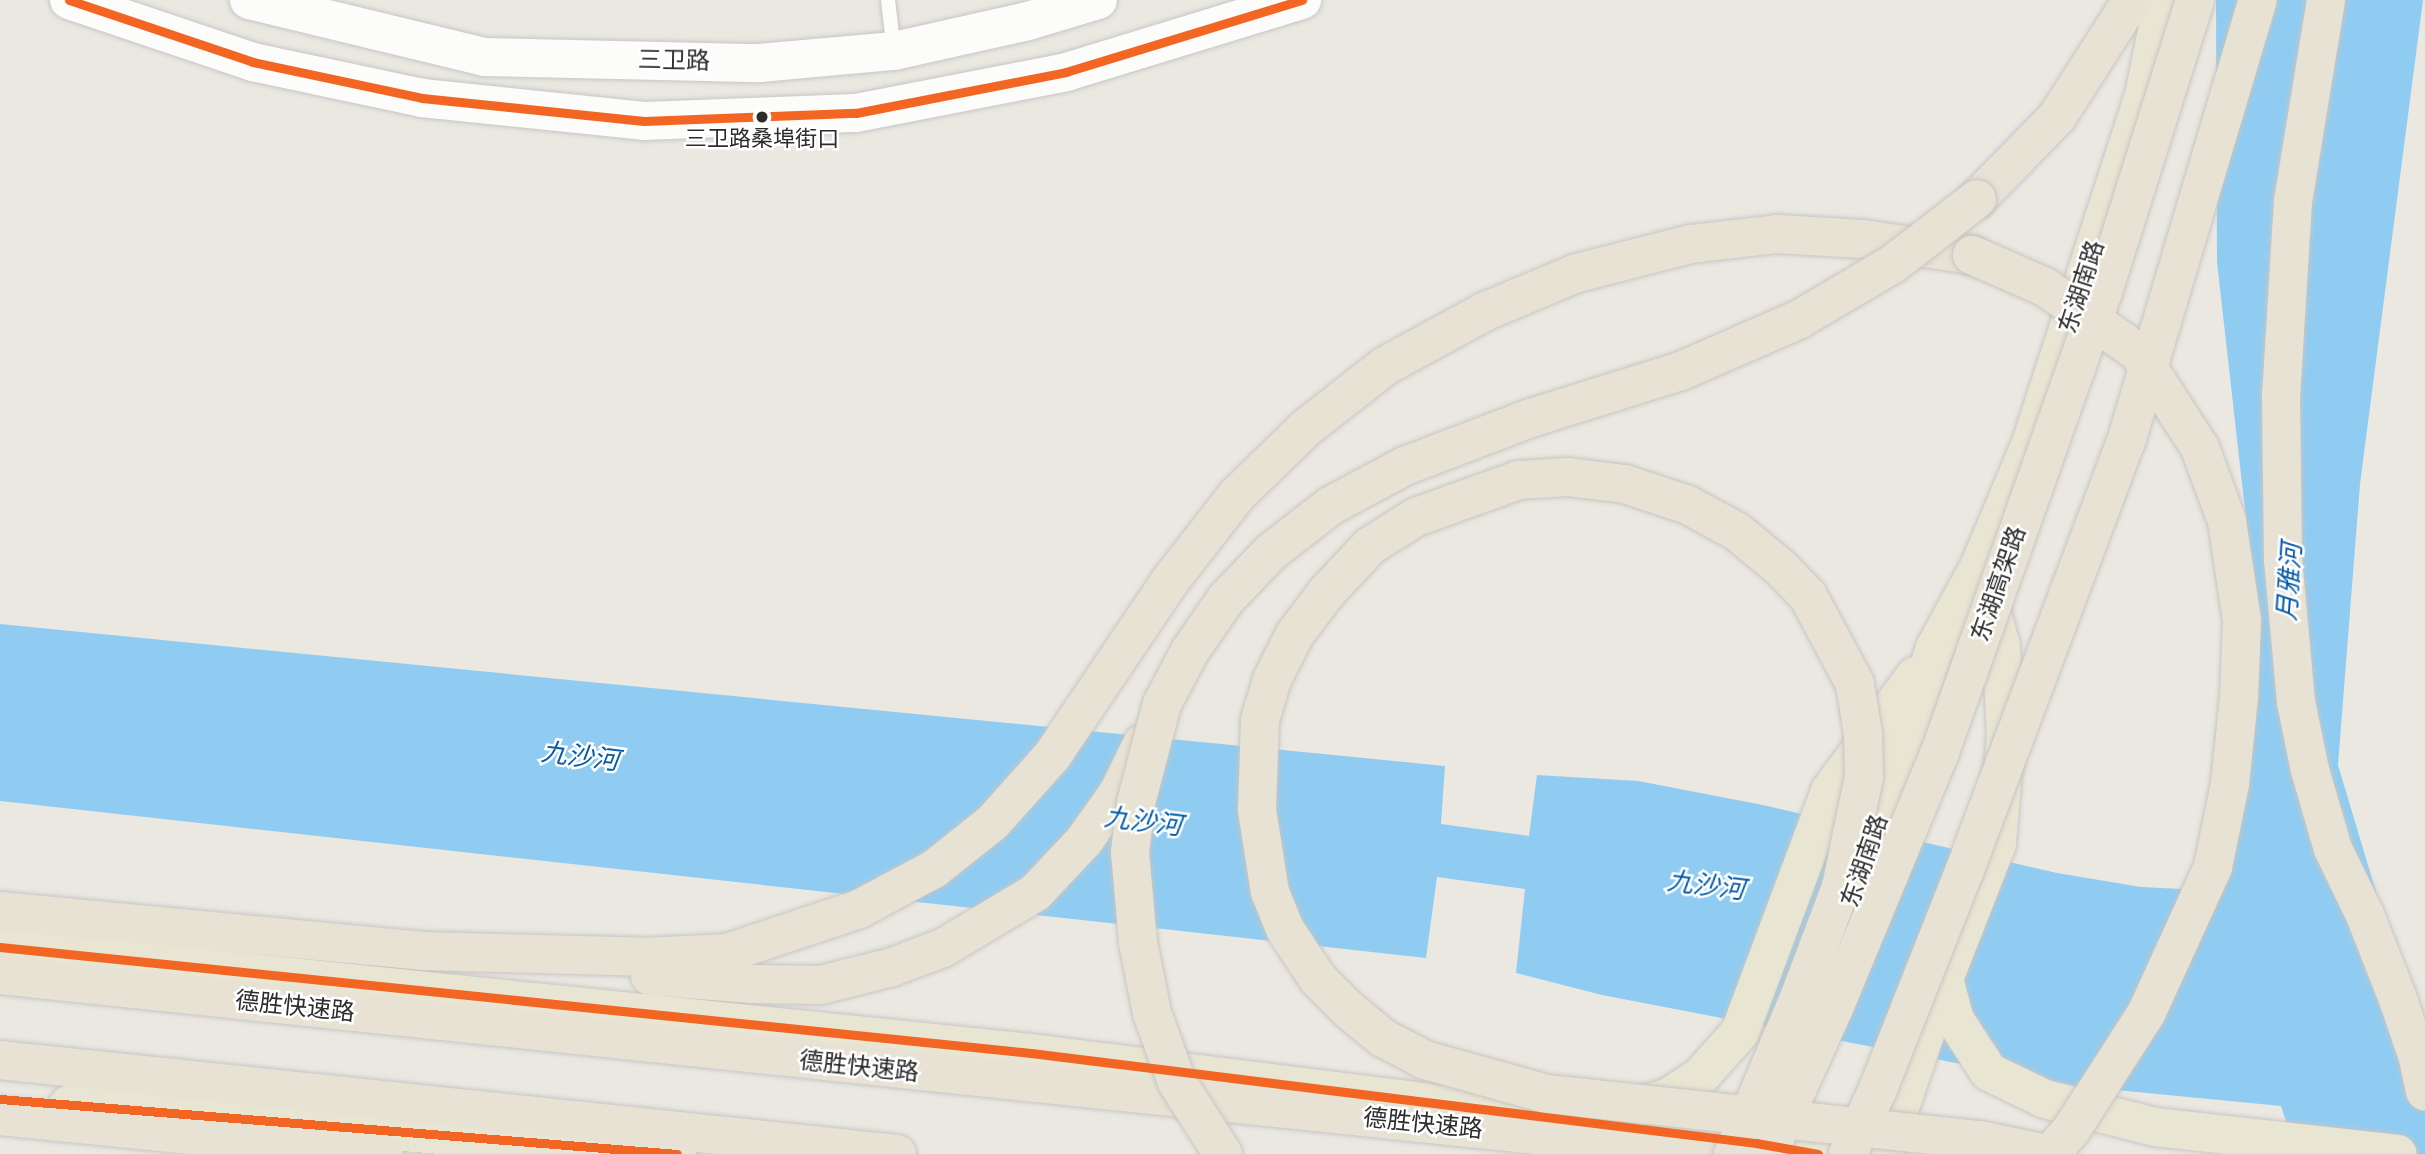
<!DOCTYPE html>
<meta charset="utf-8">
<style>
body{margin:0}
#map{position:relative;width:2425px;height:1154px;overflow:hidden;background:#eae8e1;font-family:"Source Sans 3","Noto Sans SC",sans-serif}
div>[style]{position:absolute}
.water>*{inset:0;background:#90ccf1}
.roads{filter:drop-shadow(0 0 2px #c7c6c6) drop-shadow(0 0 2px #c7c6c6)}
.service>*{height:14px;margin:-7px;padding:0 7px;transform-origin:7px;border-radius:7px;background:#fcfcfa}
.secondary>*{height:38px;margin:-19px;padding:0 19px;transform-origin:19px;border-radius:19px;background:#fcfcfa}
.primary>*{height:38px;margin:-19px;padding:0 19px;transform-origin:19px;border-radius:19px;background:#e8e5d3}
.trunk>*{height:38px;margin:-19px;padding:0 19px;transform-origin:19px;border-radius:19px;background:#e8e2d4}
.bridges{filter:drop-shadow(0 0 2px #c6c5c2) drop-shadow(0 0 2px #c6c5c2)}
.trunk-bridge>*{height:38px;margin:-19px;padding:0 19px;transform-origin:19px;border-radius:19px;background:#e8e2d4}
.bus-1>*{height:9px;margin:-4.5px;padding:0 4.5px;transform-origin:4.5px;border-radius:4.5px;background:#f26522}
.dots>*{width:19px;height:19px;translate:-50% -50%;box-sizing:border-box;border:4px solid #fff;border-radius:50%}
span{translate:-50% -50%;white-space:nowrap;text-align:center;line-height:1.15;-webkit-text-stroke:5px #fff;paint-order:stroke}
.bus-label{font-size:22px;color:#2c2c2c}
.street-label{font-size:24px;color:#2c2c2c}
.water-label{font-size:26px;color:#035ba9;font-style:italic}
</style>
<div id="map">
<div class="water">
<i style="clip-path:polygon(2216px 0,2423px 0,2360px 484px,2338px 765px,2379px 902px,2425px 1025px,2425px 1154px,2297px 1154px,2281px 1106px,2075px 1086px,1602px 995px,1516px 973px,1525px 889px,1437px 877px,1426px 958px,0 801px,0 624px,1445px 766px,1441px 824px,1529px 836px,1537px 775px,1638px 781px,1763px 805px,2057px 873px,2141px 887px,2202px 890px,2259px 634px,2217px 262px)"></i>
</div>
<div class="roads">
<div class="service">
<i style="left:888px;top:0;width:51px;rotate:83.3deg"></i>
</div>
<div class="secondary">
<i style="left:69px;top:0;width:194px;rotate:18.6deg"></i>
<i style="left:253px;top:62px;width:173px;rotate:12deg"></i>
<i style="left:422px;top:98px;width:223px;rotate:5.9deg"></i>
<i style="left:644px;top:121px;width:212px;rotate:-2.2deg"></i>
<i style="left:856px;top:113px;width:214px;rotate:-11deg"></i>
<i style="left:1066px;top:72px;width:247px;rotate:-17deg"></i>
<i style="left:249px;top:0;width:243px;rotate:13.6deg"></i>
<i style="left:485px;top:57px;width:274px;rotate:1.3deg"></i>
<i style="left:759px;top:63px;width:136px;rotate:-5.1deg"></i>
<i style="left:894px;top:51px;width:137px;rotate:-12.6deg"></i>
<i style="left:1028px;top:21px;width:73px;rotate:-16.7deg"></i>
</div>
<div class="primary">
<i style="left:1850px;top:902px;width:268px;rotate:-71.5deg"></i>
<i style="left:1935px;top:648px;width:92px;rotate:-61.5deg"></i>
<i style="left:1979px;top:567px;width:134px;rotate:-67.2deg"></i>
<i style="left:2031px;top:443px;width:365px;rotate:-72deg"></i>
<i style="left:2144px;top:96px;width:98px;rotate:-78.8deg"></i>
<i style="left:0;top:947px;width:1036px;rotate:5.87deg"></i>
<i style="left:1031px;top:1053px;width:533px;rotate:7.11deg"></i>
<i style="left:1944px;top:979px;width:42px;rotate:75deg"></i>
<i style="left:1955px;top:1020px;width:62px;rotate:56.8deg"></i>
<i style="left:1989px;top:1072px;width:62px;rotate:25.7deg"></i>
<i style="left:2045px;top:1099px;width:114px;rotate:14.3deg"></i>
<i style="left:2155px;top:1127px;width:244px;rotate:6.3deg"></i>
<i style="left:68px;top:1105px;width:611px;rotate:4.6deg"></i>
<i style="left:1587px;top:1123px;width:86px;rotate:-17.6deg"></i>
<i style="left:1669px;top:1097px;width:38px;rotate:-33deg"></i>
<i style="left:1701px;top:1076px;width:59px;rotate:-48.4deg"></i>
<i style="left:1740px;top:1032px;width:257px;rotate:-69.5deg"></i>
<i style="left:1830px;top:791px;width:143px;rotate:-53.5deg"></i>
<i style="left:1741px;top:1142px;width:78px;rotate:8.9deg"></i>
<i style="left:1884px;top:1154px;width:185px;rotate:-71.1deg"></i>
<i style="left:1944px;top:979px;width:145px;rotate:-68.6deg"></i>
<i style="left:1997px;top:844px;width:111px;rotate:-85.4deg"></i>
<i style="left:2006px;top:733px;width:87px;rotate:-93.3deg"></i>
<i style="left:2001px;top:646px;width:56px;rotate:-105.5deg"></i>
</div>
<div class="trunk">
<i style="left:2326px;top:0;width:204px;rotate:99.3deg"></i>
<i style="left:2293px;top:201px;width:194px;rotate:93.5deg"></i>
<i style="left:2281px;top:395px;width:164px;rotate:89.3deg"></i>
<i style="left:2283px;top:559px;width:144px;rotate:84.8deg"></i>
<i style="left:2296px;top:702px;width:69px;rotate:78.4deg"></i>
<i style="left:2310px;top:770px;width:82px;rotate:73.8deg"></i>
<i style="left:2333px;top:849px;width:73px;rotate:64.1deg"></i>
<i style="left:2365px;top:915px;width:90px;rotate:68.6deg"></i>
<i style="left:2398px;top:999px;width:62px;rotate:71.3deg"></i>
<i style="left:2418px;top:1058px;width:34px;rotate:78deg"></i>
<i style="left:1977px;top:199px;width:115px;rotate:-45.7deg"></i>
<i style="left:2057px;top:117px;width:139px;rotate:-57.3deg"></i>
<i style="left:0;top:911px;width:424px;rotate:5.4deg"></i>
<i style="left:422px;top:951px;width:223px;rotate:1.5deg"></i>
<i style="left:645px;top:957px;width:82px;rotate:-2.8deg"></i>
<i style="left:727px;top:953px;width:139px;rotate:-18.4deg"></i>
<i style="left:859px;top:909px;width:85px;rotate:-28.1deg"></i>
<i style="left:934px;top:869px;width:75px;rotate:-38.5deg"></i>
<i style="left:993px;top:822px;width:89px;rotate:-48.2deg"></i>
<i style="left:1052px;top:756px;width:211px;rotate:-56deg"></i>
<i style="left:1170px;top:581px;width:109px;rotate:-52.1deg"></i>
<i style="left:1237px;top:495px;width:96px;rotate:-44.2deg"></i>
<i style="left:1306px;top:428px;width:100px;rotate:-38.1deg"></i>
<i style="left:1385px;top:366px;width:115px;rotate:-28.6deg"></i>
<i style="left:1486px;top:311px;width:99px;rotate:-22.7deg"></i>
<i style="left:1577px;top:273px;width:118px;rotate:-14.3deg"></i>
<i style="left:1691px;top:244px;width:87px;rotate:-6.6deg"></i>
<i style="left:1777px;top:234px;width:86px;rotate:3.3deg"></i>
<i style="left:1863px;top:239px;width:110px;rotate:8.4deg"></i>
<i style="left:0;top:975px;width:1727px;rotate:5.95deg"></i>
<i style="left:650px;top:976px;width:102px;rotate:4.5deg"></i>
<i style="left:752px;top:984px;width:69px;rotate:0.8deg"></i>
<i style="left:821px;top:985px;width:73px;rotate:-14.2deg"></i>
<i style="left:892px;top:967px;width:54px;rotate:-20.4deg"></i>
<i style="left:943px;top:948px;width:107px;rotate:-30.9deg"></i>
<i style="left:1035px;top:893px;width:71px;rotate:-46.7deg"></i>
<i style="left:1084px;top:841px;width:59px;rotate:-54.7deg"></i>
<i style="left:1118px;top:793px;width:55px;rotate:-63.9deg"></i>
<i style="left:0;top:1060px;width:902px;rotate:5.98deg"></i>
<i style="left:0;top:1116px;width:386px;rotate:5.7deg"></i>
</div>
</div>
<div class="bridges">
<div class="trunk-bridge">
<i style="left:1972px;top:255px;width:80px;rotate:23.7deg"></i>
<i style="left:2045px;top:287px;width:113px;rotate:35deg"></i>
<i style="left:2138px;top:352px;width:114px;rotate:57.1deg"></i>
<i style="left:2200px;top:448px;width:78px;rotate:69.7deg"></i>
<i style="left:2227px;top:521px;width:100px;rotate:81.4deg"></i>
<i style="left:2242px;top:620px;width:77px;rotate:92.2deg"></i>
<i style="left:2239px;top:697px;width:87px;rotate:95.9deg"></i>
<i style="left:2230px;top:784px;width:85px;rotate:101.6deg"></i>
<i style="left:2213px;top:867px;width:159px;rotate:114.5deg"></i>
<i style="left:2147px;top:1012px;width:139px;rotate:122.7deg"></i>
<i style="left:2072px;top:1129px;width:33px;rotate:131deg"></i>
<i style="left:1223px;top:1154px;width:85px;rotate:-122.6deg"></i>
<i style="left:1177px;top:1082px;width:73px;rotate:-109.9deg"></i>
<i style="left:1152px;top:1013px;width:72px;rotate:-101.2deg"></i>
<i style="left:1138px;top:942px;width:90px;rotate:-95.1deg"></i>
<i style="left:1130px;top:852px;width:49px;rotate:-83deg"></i>
<i style="left:1136px;top:803px;width:102px;rotate:-75.3deg"></i>
<i style="left:1162px;top:704px;width:60px;rotate:-62.2deg"></i>
<i style="left:1190px;top:651px;width:63px;rotate:-55.3deg"></i>
<i style="left:1226px;top:599px;width:65px;rotate:-46.2deg"></i>
<i style="left:1271px;top:552px;width:75px;rotate:-37.9deg"></i>
<i style="left:1330px;top:506px;width:85px;rotate:-28.1deg"></i>
<i style="left:1405px;top:466px;width:135px;rotate:-20.9deg"></i>
<i style="left:1531px;top:418px;width:157px;rotate:-17.4deg"></i>
<i style="left:1681px;top:371px;width:128px;rotate:-23.6deg"></i>
<i style="left:1798px;top:320px;width:110px;rotate:-30.5deg"></i>
<i style="left:1893px;top:264px;width:106px;rotate:-37.7deg"></i>
<i style="left:1733px;top:1154px;width:169px;rotate:-67.1deg"></i>
<i style="left:1799px;top:998px;width:119px;rotate:-69.3deg"></i>
<i style="left:1841px;top:887px;width:112px;rotate:-78.2deg"></i>
<i style="left:1864px;top:777px;width:43px;rotate:-91.3deg"></i>
<i style="left:1863px;top:734px;width:51px;rotate:-99.1deg"></i>
<i style="left:1855px;top:684px;width:100px;rotate:-118.1deg"></i>
<i style="left:1808px;top:596px;width:40px;rotate:-134deg"></i>
<i style="left:1780px;top:567px;width:57px;rotate:-140.7deg"></i>
<i style="left:1736px;top:531px;width:55px;rotate:-151.6deg"></i>
<i style="left:1688px;top:505px;width:66px;rotate:-161.6deg"></i>
<i style="left:1625px;top:484px;width:57px;rotate:-173deg"></i>
<i style="left:1568px;top:477px;width:49px;rotate:176.5deg"></i>
<i style="left:1519px;top:480px;width:109px;rotate:160.2deg"></i>
<i style="left:1416px;top:517px;width:54px;rotate:147.8deg"></i>
<i style="left:1370px;top:546px;width:63px;rotate:133.1deg"></i>
<i style="left:1327px;top:592px;width:53px;rotate:127.3deg"></i>
<i style="left:1295px;top:634px;width:51px;rotate:116.6deg"></i>
<i style="left:1272px;top:680px;width:42px;rotate:106.7deg"></i>
<i style="left:1260px;top:720px;width:90px;rotate:91.9deg"></i>
<i style="left:1257px;top:810px;width:83px;rotate:81deg"></i>
<i style="left:1270px;top:892px;width:40px;rotate:68deg"></i>
<i style="left:1285px;top:929px;width:60px;rotate:56.6deg"></i>
<i style="left:1318px;top:979px;width:44px;rotate:45deg"></i>
<i style="left:1349px;top:1010px;width:44px;rotate:39.5deg"></i>
<i style="left:1383px;top:1038px;width:47px;rotate:27.6deg"></i>
<i style="left:1425px;top:1060px;width:127px;rotate:15.6deg"></i>
<i style="left:1547px;top:1094px;width:435px;rotate:6.1deg"></i>
<i style="left:1980px;top:1140px;width:68px;rotate:11.8deg"></i>
<i style="left:1768px;top:1154px;width:160px;rotate:-65.7deg"></i>
<i style="left:1834px;top:1008px;width:274px;rotate:-67.5deg"></i>
<i style="left:1939px;top:755px;width:491px;rotate:-70.5deg"></i>
<i style="left:2103px;top:292px;width:306px;rotate:-72.5deg"></i>
<i style="left:1848px;top:1154px;width:72px;rotate:-65.2deg"></i>
<i style="left:1878px;top:1089px;width:233px;rotate:-68.4deg"></i>
<i style="left:1964px;top:872px;width:460px;rotate:-69.4deg"></i>
<i style="left:2126px;top:442px;width:461px;rotate:-73.4deg"></i>
</div>
</div>
<div class="bus-1">
<i style="left:69px;top:0;width:194px;rotate:18.6deg"></i>
<i style="left:253px;top:62px;width:173px;rotate:12deg"></i>
<i style="left:422px;top:98px;width:223px;rotate:5.9deg"></i>
<i style="left:644px;top:121px;width:212px;rotate:-2.2deg"></i>
<i style="left:856px;top:113px;width:214px;rotate:-11deg"></i>
<i style="left:1066px;top:72px;width:247px;rotate:-17deg"></i>
<i style="left:0;top:947px;width:1036px;rotate:5.87deg"></i>
<i style="left:1031px;top:1053px;width:731px;rotate:7.08deg"></i>
<i style="left:1756px;top:1143px;width:63px;rotate:10.1deg"></i>
<i style="left:0;top:1099px;width:679px;rotate:4.64deg"></i>
</div>
<div class="dots">
<i style="left:762px;top:117px;background:#2c2c2c"></i>
</div>
<div class="bus-label">
<span style="left:762px;top:140px">三卫路桑埠街口</span>
</div>
<div class="street-label">
<span style="left:674px;top:61px;rotate:1deg">三卫路</span>
<span style="left:2082px;top:287px;rotate:-72deg">东湖南路</span>
<span style="left:1999px;top:584px;rotate:-71deg">东湖高架路</span>
<span style="left:1865px;top:861px;rotate:-71deg">东湖南路</span>
<span style="left:295px;top:1007px;rotate:6deg">德胜快速路</span>
<span style="left:859px;top:1067px;rotate:6deg">德胜快速路</span>
<span style="left:1423px;top:1124px;rotate:6deg">德胜快速路</span>
</div>
<div class="water-label">
<span style="left:2290px;top:582px;rotate:-86deg">月雅河</span>
<span style="left:580px;top:757px;rotate:7deg">九沙河</span>
<span style="left:1143px;top:822px;rotate:7deg">九沙河</span>
<span style="left:1706px;top:886px;rotate:7deg">九沙河</span>
</div>
</div>
